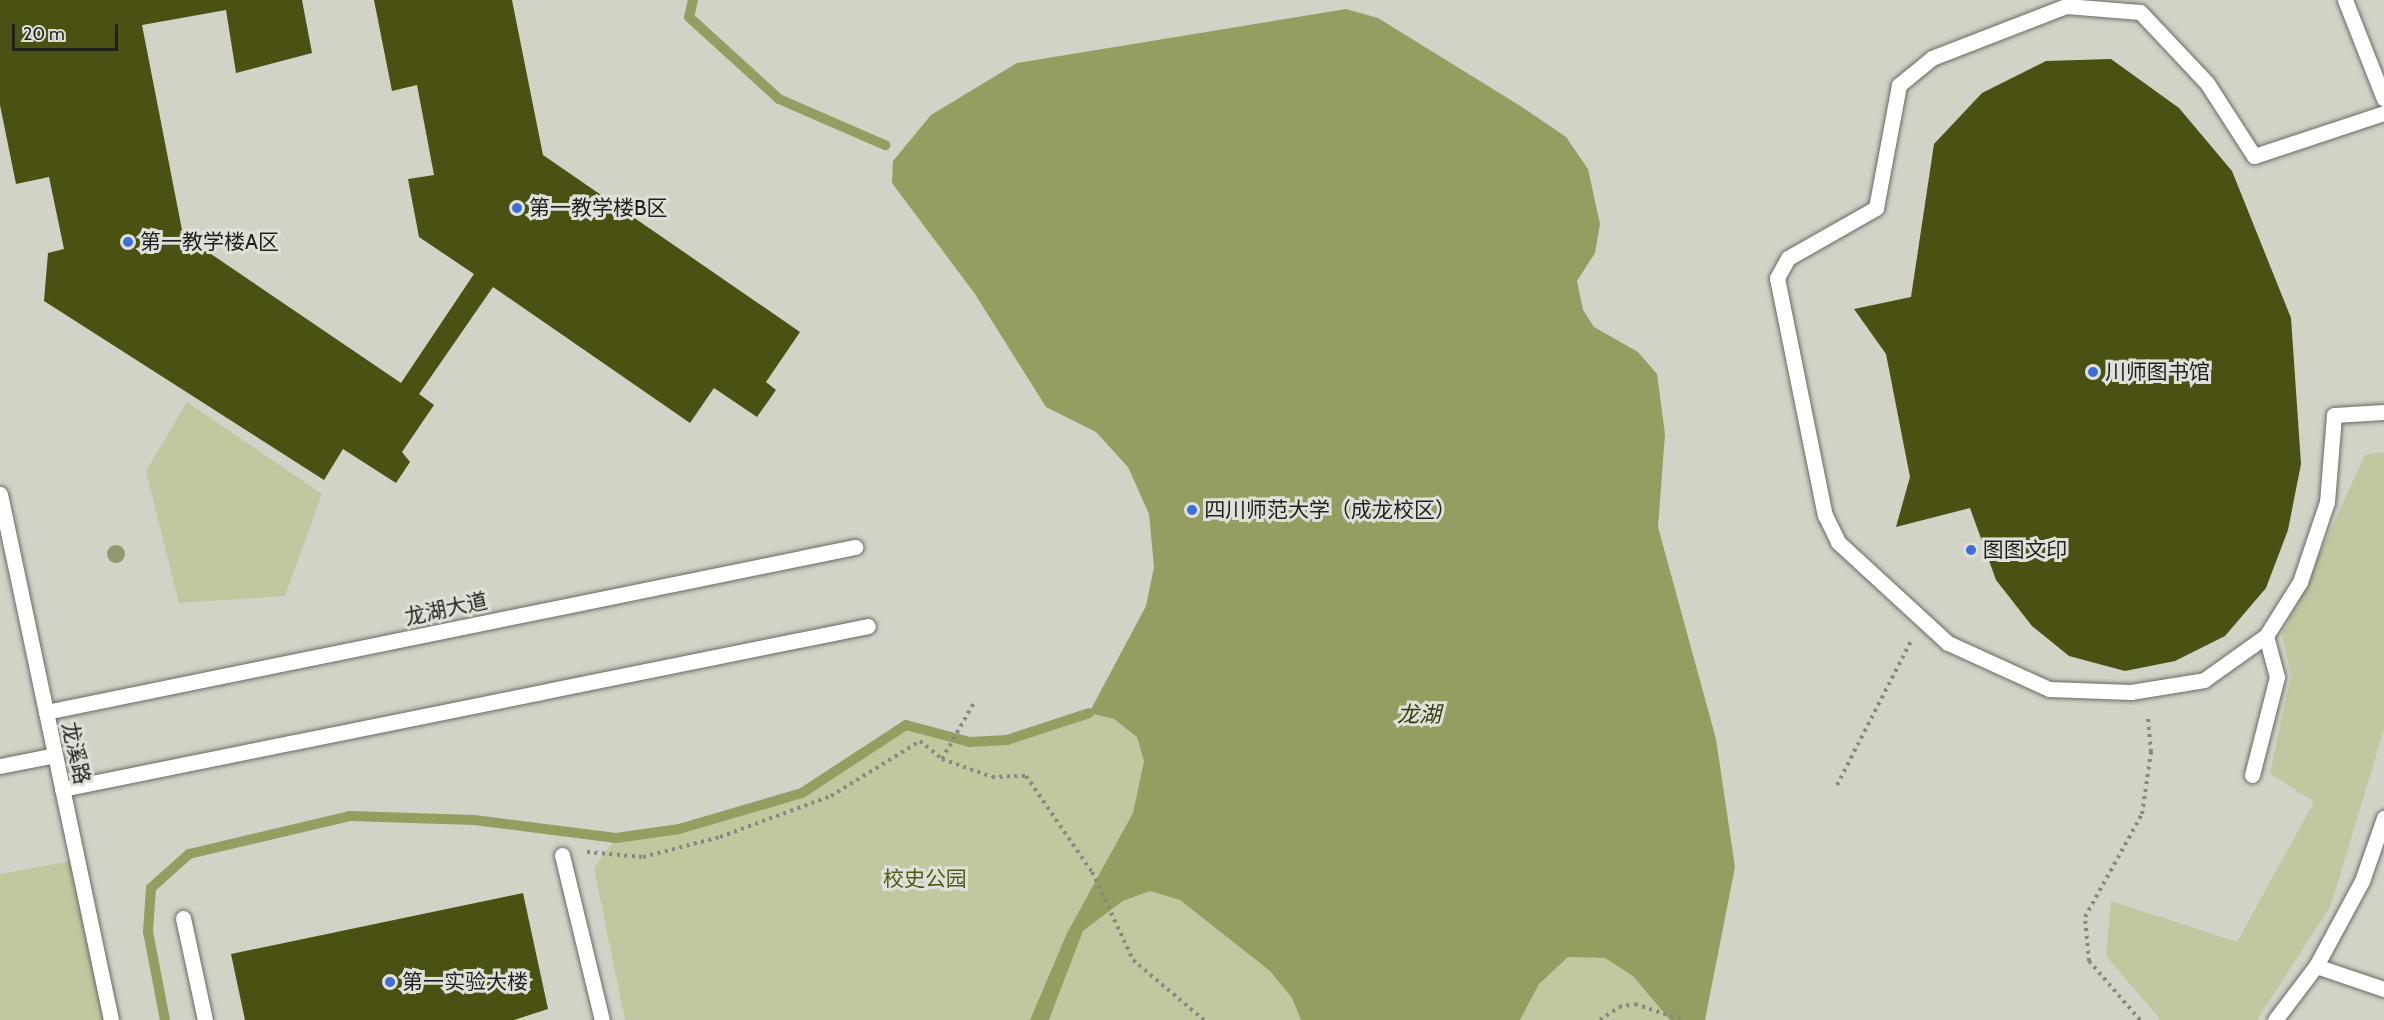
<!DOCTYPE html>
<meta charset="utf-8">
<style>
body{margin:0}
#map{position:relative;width:2384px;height:1020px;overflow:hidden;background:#dfe0d9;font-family:Cabin,"Noto Sans SC",sans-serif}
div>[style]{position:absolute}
.built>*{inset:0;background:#d1d3c7;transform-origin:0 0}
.green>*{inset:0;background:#c1c79f}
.water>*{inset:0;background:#969d61}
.stream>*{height:10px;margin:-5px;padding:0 5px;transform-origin:5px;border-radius:5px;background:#969d61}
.building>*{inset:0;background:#4b5113}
.path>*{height:4px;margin-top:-2px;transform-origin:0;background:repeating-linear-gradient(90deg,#878882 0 3px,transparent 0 7.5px)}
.roads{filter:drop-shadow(0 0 2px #696a64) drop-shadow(0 0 2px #696a64)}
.service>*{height:15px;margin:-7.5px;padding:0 7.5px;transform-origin:7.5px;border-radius:7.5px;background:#fff}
.trees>*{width:18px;height:18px;margin:-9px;border-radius:50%;background:#93976e}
.dots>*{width:16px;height:16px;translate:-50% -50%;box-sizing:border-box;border:3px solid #dfe0d9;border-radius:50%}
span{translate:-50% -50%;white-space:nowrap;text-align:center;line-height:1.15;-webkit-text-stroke:6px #dfe0d9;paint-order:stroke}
.poi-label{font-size:21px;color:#1f201d}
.left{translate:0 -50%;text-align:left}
.street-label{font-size:21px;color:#1f201d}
.park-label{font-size:21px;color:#555b16}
.water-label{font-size:22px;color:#3a3e0e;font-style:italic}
.scale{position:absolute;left:12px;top:24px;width:106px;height:27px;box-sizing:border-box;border:3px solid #1f201d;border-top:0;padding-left:8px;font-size:18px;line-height:21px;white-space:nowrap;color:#1f201d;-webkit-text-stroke:4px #dfe0d9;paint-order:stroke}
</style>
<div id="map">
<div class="built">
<i style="left:0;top:0;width:2384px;height:1020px"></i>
</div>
<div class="green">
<i style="clip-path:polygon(187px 402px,322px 494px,285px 596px,179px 603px,146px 471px)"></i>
<i style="clip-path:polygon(2384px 452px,2384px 729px,2331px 905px,2257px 1020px,2161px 1020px,2106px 956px,2111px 901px,2237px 942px,2314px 802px,2270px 773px,2291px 675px,2282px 636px,2365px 455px)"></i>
<i style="clip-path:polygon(1089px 713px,1114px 719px,1137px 737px,1144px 761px,1133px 814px,1067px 933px,1030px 1020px,625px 1020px,594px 868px,616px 838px,679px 829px,802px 793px,906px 725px,959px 743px,990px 741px)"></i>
<i style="clip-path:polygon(77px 860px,111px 1020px,0 1020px,0 874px)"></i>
<i style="clip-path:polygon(1150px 891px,1180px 900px,1270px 971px,1292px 998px,1301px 1020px,1049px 1020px,1083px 931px,1124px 901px)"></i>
<i style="clip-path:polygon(1568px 957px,1605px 958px,1633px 976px,1670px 1020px,1520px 1020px,1539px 984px)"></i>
</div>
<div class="water">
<i style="clip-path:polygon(1346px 9px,1378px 18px,1522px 107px,1566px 137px,1588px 169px,1600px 224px,1595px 253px,1577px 281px,1583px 310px,1594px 327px,1638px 352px,1657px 374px,1665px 434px,1658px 527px,1716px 739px,1735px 867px,1705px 1020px,1670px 1020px,1633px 976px,1605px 958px,1568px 957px,1539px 984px,1520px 1020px,1301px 1020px,1292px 998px,1270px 971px,1180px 900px,1150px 891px,1123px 901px,1083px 931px,1049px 1020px,1030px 1020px,1067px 933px,1133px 813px,1144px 761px,1137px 737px,1114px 719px,1089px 713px,1146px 606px,1154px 567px,1149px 514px,1128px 467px,1096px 432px,1046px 407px,975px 294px,892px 183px,893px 161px,931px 115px,1017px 63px)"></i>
</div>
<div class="stream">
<i style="left:693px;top:0;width:17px;rotate:103deg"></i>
<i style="left:689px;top:17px;width:122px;rotate:42.3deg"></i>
<i style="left:779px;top:99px;width:116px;rotate:23.5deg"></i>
<i style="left:165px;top:1020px;width:90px;rotate:-100.9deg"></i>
<i style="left:148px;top:932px;width:44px;rotate:-86.1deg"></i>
<i style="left:151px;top:888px;width:51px;rotate:-41.8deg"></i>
<i style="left:189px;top:854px;width:165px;rotate:-13.3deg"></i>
<i style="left:350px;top:816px;width:124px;rotate:1.8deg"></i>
<i style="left:474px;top:820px;width:143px;rotate:7.2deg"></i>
<i style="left:616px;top:838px;width:64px;rotate:-8.1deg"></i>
<i style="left:679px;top:829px;width:128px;rotate:-16.3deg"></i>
<i style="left:802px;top:793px;width:124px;rotate:-33.2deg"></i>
<i style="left:906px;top:725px;width:66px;rotate:14.9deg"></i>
<i style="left:970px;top:742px;width:37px;rotate:-3deg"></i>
<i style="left:1007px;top:740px;width:86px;rotate:-18.2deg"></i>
</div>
<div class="building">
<i style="clip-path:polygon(0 0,302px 0,312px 53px,236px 73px,226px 10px,142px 25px,183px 235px,401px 383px,474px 274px,419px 237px,408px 179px,434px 175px,417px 85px,392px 91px,374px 0,512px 0,543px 155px,800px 332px,766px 382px,776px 390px,757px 417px,714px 388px,690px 423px,493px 287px,419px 394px,434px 405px,402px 452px,410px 462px,396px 483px,343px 449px,324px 480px,44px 301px,48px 253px,64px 249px,49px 177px,16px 184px,0 105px)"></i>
<i style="clip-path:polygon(2111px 59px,2179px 108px,2232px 171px,2291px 318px,2301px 464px,2288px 530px,2266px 588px,2225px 636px,2175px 661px,2125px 671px,2069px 656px,2032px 626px,1996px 580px,1970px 508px,1896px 527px,1910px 477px,1886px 354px,1854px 309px,1911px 297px,1934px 144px,1982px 93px,2046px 61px)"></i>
<i style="clip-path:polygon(523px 893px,548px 1009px,514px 1020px,245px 1020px,231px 954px)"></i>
</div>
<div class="path">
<i style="left:942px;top:759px;width:67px;rotate:-60.4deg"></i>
<i style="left:1837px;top:785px;width:162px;rotate:-62.8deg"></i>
<i style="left:587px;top:852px;width:56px;rotate:5.1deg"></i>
<i style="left:643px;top:857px;width:80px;rotate:-14.6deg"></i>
<i style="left:720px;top:837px;width:118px;rotate:-20.3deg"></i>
<i style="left:831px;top:796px;width:105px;rotate:-31.7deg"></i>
<i style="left:920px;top:741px;width:28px;rotate:39deg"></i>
<i style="left:942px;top:759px;width:53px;rotate:19.8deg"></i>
<i style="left:992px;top:777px;width:34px;rotate:-2deg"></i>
<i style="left:1026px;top:776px;width:116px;rotate:55.5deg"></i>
<i style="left:1092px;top:872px;width:97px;rotate:65deg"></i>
<i style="left:1133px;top:960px;width:93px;rotate:40.2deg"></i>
<i style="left:1600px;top:1020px;width:23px;rotate:-34deg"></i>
<i style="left:1619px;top:1007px;width:16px;rotate:-11deg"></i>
<i style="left:1635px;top:1004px;width:51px;rotate:18.4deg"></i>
<i style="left:2140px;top:1020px;width:78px;rotate:-130.8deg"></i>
<i style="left:2089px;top:961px;width:44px;rotate:-95.2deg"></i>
<i style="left:2085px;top:917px;width:118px;rotate:-61deg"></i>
<i style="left:2142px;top:814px;width:63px;rotate:-81.7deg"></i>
<i style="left:2151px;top:752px;width:37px;rotate:-95deg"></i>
</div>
<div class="roads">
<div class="service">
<i style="left:2345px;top:0;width:106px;rotate:68.5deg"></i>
<i style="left:2384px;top:113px;width:137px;rotate:161.7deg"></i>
<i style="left:2254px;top:156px;width:87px;rotate:-122.8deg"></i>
<i style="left:2207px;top:83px;width:98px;rotate:-133.3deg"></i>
<i style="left:2140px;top:12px;width:74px;rotate:-175.4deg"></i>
<i style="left:2066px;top:6px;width:144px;rotate:158.8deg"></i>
<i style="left:1932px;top:58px;width:43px;rotate:140.7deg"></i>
<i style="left:1899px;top:85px;width:125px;rotate:100.6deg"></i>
<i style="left:1876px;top:208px;width:101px;rotate:150.4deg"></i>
<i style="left:1788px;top:258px;width:23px;rotate:119deg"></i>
<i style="left:1777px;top:278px;width:242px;rotate:78.6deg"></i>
<i style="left:1825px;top:515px;width:30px;rotate:64deg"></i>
<i style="left:1838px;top:542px;width:149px;rotate:42.6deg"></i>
<i style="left:1948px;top:643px;width:111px;rotate:24.5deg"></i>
<i style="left:2049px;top:689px;width:82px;rotate:2.1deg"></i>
<i style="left:2131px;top:692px;width:74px;rotate:-9.3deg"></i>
<i style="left:2204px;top:680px;width:76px;rotate:-35.4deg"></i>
<i style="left:2266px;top:636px;width:64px;rotate:-57.8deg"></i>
<i style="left:2300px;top:582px;width:84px;rotate:-71.4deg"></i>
<i style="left:2327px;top:502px;width:87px;rotate:-85.4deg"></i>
<i style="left:2334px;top:415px;width:50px;rotate:-3.4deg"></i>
<i style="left:0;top:494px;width:538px;rotate:78.08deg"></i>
<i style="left:46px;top:712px;width:826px;rotate:-11.53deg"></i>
<i style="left:0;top:766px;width:56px;rotate:-11.3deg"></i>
<i style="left:2252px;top:775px;width:101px;rotate:-75.7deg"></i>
<i style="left:2277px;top:677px;width:42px;rotate:-105deg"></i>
<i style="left:62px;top:789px;width:822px;rotate:-11.43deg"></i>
<i style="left:562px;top:855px;width:170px;rotate:76.4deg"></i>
<i style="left:183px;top:918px;width:104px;rotate:77.8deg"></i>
<i style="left:2316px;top:966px;width:72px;rotate:18.7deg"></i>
<i style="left:2275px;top:1020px;width:68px;rotate:-52.8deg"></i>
<i style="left:2316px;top:966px;width:97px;rotate:-61.6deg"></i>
<i style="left:2362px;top:881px;width:67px;rotate:-70.8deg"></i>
</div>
</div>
<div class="trees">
<i style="left:116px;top:554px"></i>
</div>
<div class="dots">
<i style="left:517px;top:208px;background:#3e6dde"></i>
<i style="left:128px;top:242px;background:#3e6dde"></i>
<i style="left:2093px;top:372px;background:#3e6dde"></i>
<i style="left:1192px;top:510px;background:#3e6dde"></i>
<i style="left:1971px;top:550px;background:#3e6dde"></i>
<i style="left:390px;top:982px;background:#3e6dde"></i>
</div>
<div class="poi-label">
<span class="left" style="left:529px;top:208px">第一教学楼B区</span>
<span class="left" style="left:140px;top:242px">第一教学楼A区</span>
<span class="left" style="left:2105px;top:372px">川师图书馆</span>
<span class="left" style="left:1204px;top:510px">四川师范大学（成龙校区）</span>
<span class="left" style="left:1983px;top:550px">图图文印</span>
<span class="left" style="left:402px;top:982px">第一实验大楼</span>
</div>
<div class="street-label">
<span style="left:446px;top:609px;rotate:-12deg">龙湖大道</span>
<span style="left:76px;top:753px;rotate:78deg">龙溪路</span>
</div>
<div class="park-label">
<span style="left:925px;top:879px">校史公园</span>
</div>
<div class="water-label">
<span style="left:1419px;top:715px">龙湖</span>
</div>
<div class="scale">20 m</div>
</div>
